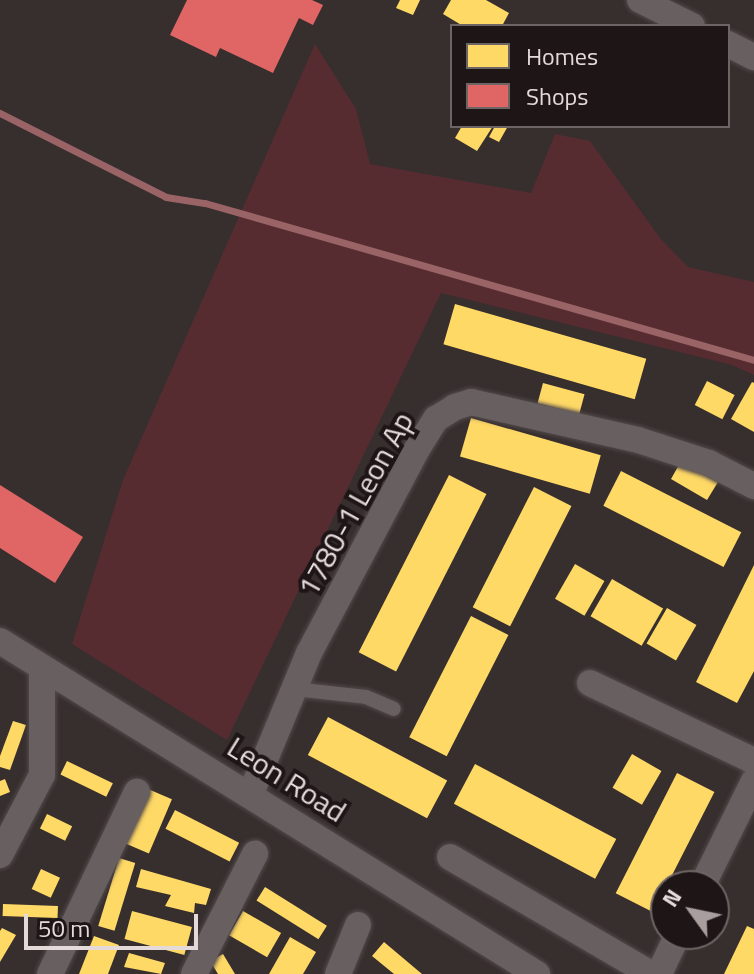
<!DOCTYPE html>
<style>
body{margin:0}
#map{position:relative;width:754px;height:974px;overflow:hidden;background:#372e2e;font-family:"Titillium Web",sans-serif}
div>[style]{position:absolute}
.green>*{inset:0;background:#562c31}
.homes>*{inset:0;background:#ffd966;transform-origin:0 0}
.shops>*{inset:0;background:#e06666}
.stream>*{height:7px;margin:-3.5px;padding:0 3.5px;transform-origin:3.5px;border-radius:3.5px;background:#9a6467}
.roads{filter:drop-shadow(0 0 2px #524a4a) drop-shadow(0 0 2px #524a4a)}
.lane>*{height:14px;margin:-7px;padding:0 7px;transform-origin:7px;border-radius:7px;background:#685f60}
.street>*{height:26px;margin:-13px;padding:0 13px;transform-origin:13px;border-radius:13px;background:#685f60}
span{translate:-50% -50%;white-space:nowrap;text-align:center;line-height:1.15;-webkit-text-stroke:8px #1d1516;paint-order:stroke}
.street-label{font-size:30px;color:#e5dada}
.legend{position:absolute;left:450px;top:24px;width:280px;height:104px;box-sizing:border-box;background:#1d1516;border:2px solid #6d6464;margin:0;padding:10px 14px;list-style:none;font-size:24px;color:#e5dada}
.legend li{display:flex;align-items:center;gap:16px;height:40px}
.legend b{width:40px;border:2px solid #6d6464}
.north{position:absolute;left:650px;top:870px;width:80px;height:80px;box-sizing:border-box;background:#1d1516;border:2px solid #6d6464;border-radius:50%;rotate:303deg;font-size:22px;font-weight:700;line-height:32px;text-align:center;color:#e5dada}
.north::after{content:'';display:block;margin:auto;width:28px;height:36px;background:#a89e9e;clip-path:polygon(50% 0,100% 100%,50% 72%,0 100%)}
.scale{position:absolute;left:24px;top:914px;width:174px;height:36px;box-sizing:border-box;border:4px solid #e5dada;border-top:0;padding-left:10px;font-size:24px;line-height:28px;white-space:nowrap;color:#e5dada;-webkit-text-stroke:6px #1d1516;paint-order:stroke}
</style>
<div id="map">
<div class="green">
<i style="clip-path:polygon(315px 44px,356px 109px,370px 164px,531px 193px,555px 134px,590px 141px,660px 238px,688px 267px,754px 282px,754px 375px,732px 365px,441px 293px,227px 740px,72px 644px,123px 480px)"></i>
</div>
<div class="homes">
<i style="clip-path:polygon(400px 0,420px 0,413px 15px,396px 8px)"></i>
<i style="clip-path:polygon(451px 0,486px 0,509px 13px,502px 26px,463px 26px,443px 14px)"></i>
<i style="clip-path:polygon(462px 126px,493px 126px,477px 151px,455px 138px)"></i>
<i style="clip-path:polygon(495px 126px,508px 126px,499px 142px,489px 137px)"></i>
<i style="left:455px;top:304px;width:199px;height:42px;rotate:16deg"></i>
<i style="left:707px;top:381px;width:31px;height:27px;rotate:27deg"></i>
<i style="clip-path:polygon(752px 382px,754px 383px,754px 432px,731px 419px)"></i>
<i style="left:543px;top:383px;width:43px;height:21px;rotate:15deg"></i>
<i style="left:471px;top:418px;width:135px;height:40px;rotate:16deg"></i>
<i style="clip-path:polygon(680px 463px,718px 482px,707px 500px,671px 479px)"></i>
<i style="left:621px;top:471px;width:135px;height:39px;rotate:27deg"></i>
<i style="left:449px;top:475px;width:42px;height:199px;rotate:27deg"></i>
<i style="left:534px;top:487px;width:42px;height:135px;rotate:27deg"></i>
<i style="left:575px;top:564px;width:34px;height:40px;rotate:30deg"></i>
<i style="clip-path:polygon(754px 565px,754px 671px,737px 703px,696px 682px)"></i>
<i style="left:612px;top:579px;width:59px;height:43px;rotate:30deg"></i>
<i style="left:667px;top:608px;width:34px;height:41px;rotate:30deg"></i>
<i style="left:471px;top:616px;width:42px;height:136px;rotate:27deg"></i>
<i style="left:328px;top:717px;width:135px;height:43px;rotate:28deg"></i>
<i style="clip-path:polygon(13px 721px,26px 725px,10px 770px,0 767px,0 756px)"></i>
<i style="left:632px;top:754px;width:34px;height:39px;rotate:30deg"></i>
<i style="left:67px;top:761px;width:51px;height:15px;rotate:26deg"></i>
<i style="left:475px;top:764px;width:160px;height:45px;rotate:28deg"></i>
<i style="left:677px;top:773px;width:42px;height:135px;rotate:27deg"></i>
<i style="clip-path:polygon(5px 779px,10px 792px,0 796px,0 781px)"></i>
<i style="left:148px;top:789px;width:26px;height:59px;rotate:23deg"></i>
<i style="left:175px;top:810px;width:72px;height:21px;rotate:27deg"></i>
<i style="left:47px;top:814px;width:28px;height:16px;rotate:26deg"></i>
<i style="left:119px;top:858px;width:17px;height:71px;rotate:17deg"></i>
<i style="left:41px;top:869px;width:21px;height:22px;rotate:25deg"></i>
<i style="clip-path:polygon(141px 869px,211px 889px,206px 905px,195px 903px,194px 913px,165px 906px,171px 895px,136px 887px)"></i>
<i style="left:265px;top:887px;width:73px;height:16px;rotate:32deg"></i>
<i style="left:3px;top:904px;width:55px;height:12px;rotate:2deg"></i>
<i style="left:132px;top:911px;width:62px;height:29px;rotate:15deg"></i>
<i style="left:243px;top:911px;width:44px;height:28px;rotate:30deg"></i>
<i style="clip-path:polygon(747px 926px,754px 929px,754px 974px,724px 974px)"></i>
<i style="clip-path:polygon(2px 928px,16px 935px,0 962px,0 931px)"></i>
<i style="clip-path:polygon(94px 936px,119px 945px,108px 974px,79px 974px)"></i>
<i style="clip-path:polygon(290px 937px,316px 952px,303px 974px,269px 974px)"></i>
<i style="clip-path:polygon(384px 942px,422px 974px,394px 974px,372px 956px)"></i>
<i style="clip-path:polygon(129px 953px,165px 963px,161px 974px,124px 967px)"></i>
<i style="clip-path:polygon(223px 954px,235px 974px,218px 974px,210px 961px)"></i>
</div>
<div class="shops">
<i style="clip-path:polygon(187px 0,312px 0,323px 5px,313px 25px,299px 18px,273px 73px,220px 48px,216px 57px,170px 35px)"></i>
<i style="clip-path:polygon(0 485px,83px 537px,55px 583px,0 548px)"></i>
</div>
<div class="stream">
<i style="left:0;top:113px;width:186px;rotate:26.8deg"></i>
<i style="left:166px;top:197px;width:39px;rotate:9deg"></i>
<i style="left:205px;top:203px;width:571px;rotate:15.96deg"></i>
</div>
<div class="roads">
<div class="lane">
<i style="left:294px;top:689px;width:72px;rotate:6.3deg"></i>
<i style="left:366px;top:697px;width:30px;rotate:23deg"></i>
</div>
<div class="street">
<i style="left:640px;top:0;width:58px;rotate:26.6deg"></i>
<i style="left:728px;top:44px;width:29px;rotate:27deg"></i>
<i style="left:0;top:641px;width:632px;rotate:31.8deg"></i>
<i style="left:590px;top:683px;width:182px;rotate:25.4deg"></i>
<i style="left:251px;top:793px;width:152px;rotate:-67.5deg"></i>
<i style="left:309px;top:653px;width:231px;rotate:-62.1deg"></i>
<i style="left:417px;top:449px;width:36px;rotate:-58deg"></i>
<i style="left:436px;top:419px;width:22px;rotate:-32deg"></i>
<i style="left:455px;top:407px;width:17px;rotate:-17deg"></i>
<i style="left:471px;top:402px;width:171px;rotate:12.8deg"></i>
<i style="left:638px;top:440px;width:75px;rotate:17.9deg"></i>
<i style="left:709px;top:463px;width:51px;rotate:27.1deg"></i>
<i style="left:0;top:855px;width:90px;rotate:-62.3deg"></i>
<i style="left:42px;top:775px;width:107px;rotate:-90deg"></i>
<i style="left:450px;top:857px;width:233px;rotate:30.2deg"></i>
<i style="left:702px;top:886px;width:117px;rotate:-63.7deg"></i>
<i style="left:50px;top:974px;width:202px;rotate:-64.5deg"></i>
<i style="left:194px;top:974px;width:135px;rotate:-63.1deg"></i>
<i style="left:338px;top:974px;width:53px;rotate:-67.8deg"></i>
<i style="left:659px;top:974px;width:44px;rotate:-64.6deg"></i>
</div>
</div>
<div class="street-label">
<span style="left:355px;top:504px;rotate:-61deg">1780-1 Leon Ap</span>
<span style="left:287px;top:779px;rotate:32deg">Leon Road</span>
</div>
<ul class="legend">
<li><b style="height:22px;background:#ffd966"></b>Homes</li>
<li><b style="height:22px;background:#e06666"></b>Shops</li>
</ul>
<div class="north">N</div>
<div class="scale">50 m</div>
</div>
